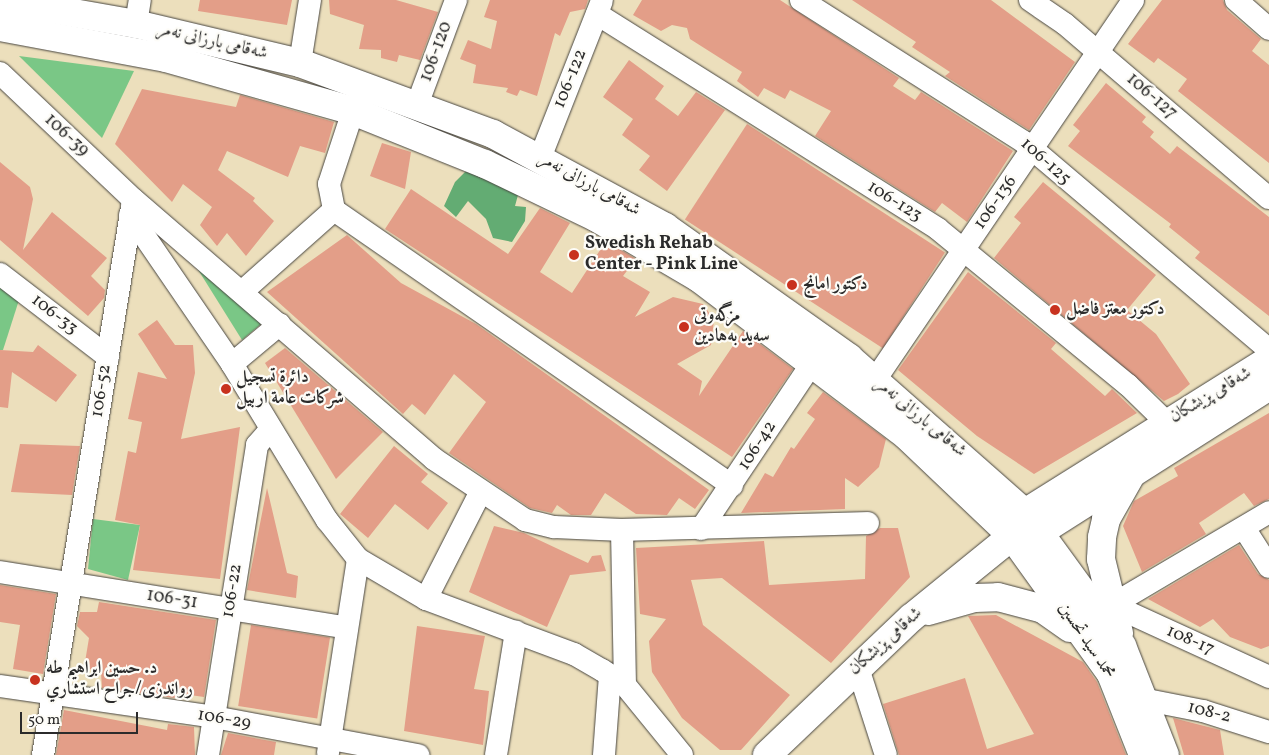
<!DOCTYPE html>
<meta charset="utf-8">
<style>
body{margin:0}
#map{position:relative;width:1269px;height:755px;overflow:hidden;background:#ecdfbc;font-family:Vollkorn,Amiri,serif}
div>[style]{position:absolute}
.green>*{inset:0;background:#7ac786}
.forest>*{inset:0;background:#63ac73}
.building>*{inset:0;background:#e39e88;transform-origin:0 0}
.roads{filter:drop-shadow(0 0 1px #484641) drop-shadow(0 0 1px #484641)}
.minor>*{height:22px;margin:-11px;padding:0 11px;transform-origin:11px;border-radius:11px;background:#fff}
.major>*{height:28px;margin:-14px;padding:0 14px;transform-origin:14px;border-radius:14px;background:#fff}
.dots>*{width:14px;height:14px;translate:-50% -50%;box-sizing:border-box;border:2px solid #fdfcf7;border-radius:50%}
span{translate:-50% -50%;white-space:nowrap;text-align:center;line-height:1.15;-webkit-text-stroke:4.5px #fdfcf7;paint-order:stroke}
.street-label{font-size:18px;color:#2b2b2b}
.poi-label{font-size:18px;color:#2b2b2b;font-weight:700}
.left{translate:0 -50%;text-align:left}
.scale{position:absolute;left:20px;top:712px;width:118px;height:22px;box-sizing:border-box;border:2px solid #2b2b2b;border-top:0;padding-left:6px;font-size:15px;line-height:18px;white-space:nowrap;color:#2b2b2b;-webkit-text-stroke:4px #fdfcf7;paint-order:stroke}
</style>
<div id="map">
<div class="green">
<i style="clip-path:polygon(19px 56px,134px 71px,102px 138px)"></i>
<i style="clip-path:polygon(182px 244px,267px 319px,242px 340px)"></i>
<i style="clip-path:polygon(0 285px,19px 300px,3px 350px,0 350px)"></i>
<i style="clip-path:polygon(93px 519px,140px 525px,128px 580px,88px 569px)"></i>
</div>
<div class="forest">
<i style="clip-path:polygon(468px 169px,518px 195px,515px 206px,526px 207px,525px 221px,512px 242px,493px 238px,486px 219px,468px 201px,456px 217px,444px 206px,455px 182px)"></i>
</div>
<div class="building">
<i style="clip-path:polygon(200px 0,292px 0,287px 25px,198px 11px)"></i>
<i style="clip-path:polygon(329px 0,396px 0,438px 12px,420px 60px,399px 55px,397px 62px,381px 58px,381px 50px,359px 49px,364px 25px,330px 14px)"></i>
<i style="clip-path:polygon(490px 0,588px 0,585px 9px,570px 12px,560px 36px,555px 33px,537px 96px,520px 90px,517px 96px,506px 92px,508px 88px,473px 83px,476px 65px,460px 59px,468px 40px,491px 49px,497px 21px,484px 17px)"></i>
<i style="clip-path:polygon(642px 0,780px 0,899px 78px,893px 86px,915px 100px,921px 92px,1013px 151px,967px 222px,942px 203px,935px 212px,815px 136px,831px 111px,790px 90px,785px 99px,764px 88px,758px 97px,737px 81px,742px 72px,690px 39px,687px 28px,672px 25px,661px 31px,633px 15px)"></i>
<i style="clip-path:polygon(852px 0,991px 0,1075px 62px,1029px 130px,945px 76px,950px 72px,912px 47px,916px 42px)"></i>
<i style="clip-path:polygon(1162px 0,1223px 0,1227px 10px,1261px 39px,1252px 51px,1269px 65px,1269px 163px,1178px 91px,1187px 79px,1158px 58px,1154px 63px,1128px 44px)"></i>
<i style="clip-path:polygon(629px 60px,664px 86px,655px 99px,678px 116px,696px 92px,725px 110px,667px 191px,639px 170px,650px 156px,622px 135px,633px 119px,603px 97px)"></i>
<i style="clip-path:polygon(1106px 83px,1146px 117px,1142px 122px,1154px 132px,1150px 137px,1170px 154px,1177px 146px,1269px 217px,1269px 316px,1195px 258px,1200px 252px,1169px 227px,1171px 224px,1068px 146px,1080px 131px,1073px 125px)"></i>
<i style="clip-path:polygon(142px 89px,236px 107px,240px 95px,334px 122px,325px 153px,300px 146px,288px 177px,227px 151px,218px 170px,255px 198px,253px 201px,274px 221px,246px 256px,227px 233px,217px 246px,200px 225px,212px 207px,183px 184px,172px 202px,115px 144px)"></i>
<i style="left:747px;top:124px;width:236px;height:114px;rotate:33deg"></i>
<i style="clip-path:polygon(382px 143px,411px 152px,405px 189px,370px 176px)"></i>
<i style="clip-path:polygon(0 162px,30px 187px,33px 199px,23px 250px,52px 212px,107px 258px,91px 276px,105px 290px,104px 298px,88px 316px,0 240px)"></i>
<i style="clip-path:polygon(1043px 182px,1156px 275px,1127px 310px,1156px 334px,1190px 384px,1178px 394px,1164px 401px,994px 258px,1021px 223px,1014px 217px)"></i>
<i style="clip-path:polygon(411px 189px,508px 254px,540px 208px,570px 223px,540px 272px,572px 293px,606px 241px,636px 259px,623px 276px,650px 292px,635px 317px,673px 297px,703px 304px,714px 320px,711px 345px,677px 364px,702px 381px,699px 396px,743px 331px,793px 369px,732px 457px,385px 229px)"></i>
<i style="clip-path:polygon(347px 235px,401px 283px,476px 324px,709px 490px,695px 509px,679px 498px,667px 515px,636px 514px,605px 493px,591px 515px,571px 515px,557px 505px,552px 513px,530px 508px,449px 453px,486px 402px,454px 374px,425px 415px,412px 404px,403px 414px,267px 292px)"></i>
<i style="clip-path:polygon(968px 272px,1056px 343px,1051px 349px,1105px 396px,1112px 389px,1137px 413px,1034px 474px,977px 436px,898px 370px)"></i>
<i style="clip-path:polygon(157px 320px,175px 345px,193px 345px,195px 373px,181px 439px,240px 427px,220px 579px,133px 570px,140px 525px,115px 520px,128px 451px,136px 453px,142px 422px,128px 419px,138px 372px,167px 379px,138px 334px)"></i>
<i style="clip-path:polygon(38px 345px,77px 375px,56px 402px,12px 372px,8px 408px,0 407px,0 350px,33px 352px)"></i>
<i style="clip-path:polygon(285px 348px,383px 432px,336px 479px,265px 363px)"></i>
<i style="clip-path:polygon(823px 392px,886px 439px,879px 467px,858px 487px,845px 478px,845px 509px,741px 513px,765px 473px,773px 477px,791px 447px,794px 449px,815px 419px,807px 413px)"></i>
<i style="clip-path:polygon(1269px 413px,1269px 499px,1254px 506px,1244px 493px,1199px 523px,1206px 534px,1142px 572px,1123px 526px,1134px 501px,1178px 476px,1174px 468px)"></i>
<i style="clip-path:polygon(20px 444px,80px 446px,72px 495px,11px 492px)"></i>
<i style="clip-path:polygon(394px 446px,428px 474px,421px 482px,448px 503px,428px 530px,395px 504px,368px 538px,340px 514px)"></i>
<i style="clip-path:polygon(267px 488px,287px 573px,298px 576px,296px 598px,247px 590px)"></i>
<i style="clip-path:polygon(494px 526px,524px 533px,588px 563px,592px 556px,601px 555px,606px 571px,570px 575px,547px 627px,469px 592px)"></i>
<i style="clip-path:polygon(880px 528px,898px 528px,910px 577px,831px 663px,722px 578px,691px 580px,703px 625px,790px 695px,741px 750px,720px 750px,682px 718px,652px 672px,649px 641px,666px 619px,640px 614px,636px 548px,764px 541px,769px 585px,865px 579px,866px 536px)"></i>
<i style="clip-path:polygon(1239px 545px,1258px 574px,1269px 580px,1269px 646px,1261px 649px,1230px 637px,1213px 619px,1200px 627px,1148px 599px)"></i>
<i style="clip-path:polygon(0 585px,56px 594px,43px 674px,13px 669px,20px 625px,0 622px)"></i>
<i style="clip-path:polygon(99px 602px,216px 620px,204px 697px,190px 695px,189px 700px,102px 688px,101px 673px,87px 668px,85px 662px,89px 638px,77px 626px,80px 612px,97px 612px)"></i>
<i style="clip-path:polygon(996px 615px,1083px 662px,1097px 682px,1126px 755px,899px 755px,883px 704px,965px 678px,987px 749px,1034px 734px,968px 616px)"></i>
<i style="left:251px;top:625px;width:80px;height:82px;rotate:9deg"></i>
<i style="clip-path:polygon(417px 626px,485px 636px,474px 689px,489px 691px,483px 745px,404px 731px)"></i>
<i style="clip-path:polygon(64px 710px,167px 730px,168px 724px,194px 727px,195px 755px,56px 755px)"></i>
<i style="clip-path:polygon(1173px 718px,1220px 730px,1224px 755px,1184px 755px)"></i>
<i style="clip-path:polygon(228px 733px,276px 742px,274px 755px,221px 755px)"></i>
</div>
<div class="roads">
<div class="minor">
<i style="left:801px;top:0;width:264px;rotate:32.5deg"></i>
<i style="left:1024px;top:142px;width:321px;rotate:40.3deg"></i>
<i style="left:1030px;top:0;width:42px;rotate:34.4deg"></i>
<i style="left:1065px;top:24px;width:268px;rotate:40.5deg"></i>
<i style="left:1236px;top:0;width:44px;rotate:41.3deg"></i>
<i style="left:597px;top:14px;width:403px;rotate:32.2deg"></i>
<i style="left:938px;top:229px;width:246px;rotate:39.4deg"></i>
<i style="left:1128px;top:385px;width:54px;rotate:44.3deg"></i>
<i style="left:136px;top:24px;width:24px;rotate:-81deg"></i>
<i style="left:300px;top:63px;width:64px;rotate:-81deg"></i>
<i style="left:0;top:73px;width:183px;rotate:43.5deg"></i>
<i style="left:133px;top:199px;width:398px;rotate:40.8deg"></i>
<i style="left:434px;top:459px;width:110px;rotate:33.8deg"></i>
<i style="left:525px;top:520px;width:30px;rotate:14deg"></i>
<i style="left:554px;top:527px;width:68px;rotate:2.5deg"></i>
<i style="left:622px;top:530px;width:246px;rotate:-1.6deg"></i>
<i style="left:417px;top:105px;width:112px;rotate:-69.6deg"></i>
<i style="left:353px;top:111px;width:77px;rotate:108.2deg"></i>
<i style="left:329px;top:184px;width:26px;rotate:79deg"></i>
<i style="left:334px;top:210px;width:484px;rotate:34.7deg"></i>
<i style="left:540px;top:158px;width:169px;rotate:-68.5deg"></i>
<i style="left:130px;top:215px;width:181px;rotate:55.6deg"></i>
<i style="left:232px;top:364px;width:183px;rotate:58.7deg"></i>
<i style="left:327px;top:520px;width:50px;rotate:51.5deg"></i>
<i style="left:358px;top:559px;width:79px;rotate:30.5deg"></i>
<i style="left:426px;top:599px;width:158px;rotate:20.4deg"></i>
<i style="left:574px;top:654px;width:32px;rotate:30deg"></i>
<i style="left:602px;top:670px;width:27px;rotate:33deg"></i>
<i style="left:625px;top:685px;width:90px;rotate:50.8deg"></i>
<i style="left:0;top:274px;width:136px;rotate:37.5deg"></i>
<i style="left:244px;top:290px;width:120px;rotate:-41.6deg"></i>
<i style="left:232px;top:364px;width:62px;rotate:-39.8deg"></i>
<i style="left:875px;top:380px;width:459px;rotate:-55.8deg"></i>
<i style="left:1244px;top:528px;width:46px;rotate:57.3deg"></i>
<i style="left:701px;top:529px;width:201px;rotate:-56.2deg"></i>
<i style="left:622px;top:530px;width:155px;rotate:88.9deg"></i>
<i style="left:0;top:572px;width:348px;rotate:9.1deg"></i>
<i style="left:426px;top:599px;width:119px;rotate:-63deg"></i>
<i style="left:1112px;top:605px;width:182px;rotate:-30.6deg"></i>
<i style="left:1112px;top:605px;width:173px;rotate:24.6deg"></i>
<i style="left:858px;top:668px;width:91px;rotate:72.2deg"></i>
<i style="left:0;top:686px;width:216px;rotate:8.2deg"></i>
<i style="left:214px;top:717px;width:208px;rotate:10.6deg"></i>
<i style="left:1147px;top:700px;width:57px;rotate:11.1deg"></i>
<i style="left:1203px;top:711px;width:69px;rotate:17.7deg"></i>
<i style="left:328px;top:753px;width:196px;rotate:-81.2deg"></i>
<i style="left:43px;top:755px;width:555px;rotate:-80.78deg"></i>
<i style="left:208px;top:755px;width:314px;rotate:-81deg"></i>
<i style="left:257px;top:445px;width:18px;rotate:-49deg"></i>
<i style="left:496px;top:755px;width:125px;rotate:-80.8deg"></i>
<i style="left:604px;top:755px;width:79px;rotate:-85.7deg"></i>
</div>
<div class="major">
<i style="left:0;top:0;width:138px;rotate:10deg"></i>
<i style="left:136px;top:24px;width:169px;rotate:13.4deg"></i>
<i style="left:300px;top:63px;width:206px;rotate:20.2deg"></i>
<i style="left:493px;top:134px;width:196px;rotate:28.4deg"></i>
<i style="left:665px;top:227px;width:226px;rotate:35.4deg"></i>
<i style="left:849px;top:358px;width:235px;rotate:41.4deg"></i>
<i style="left:1025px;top:513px;width:165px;rotate:53.9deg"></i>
<i style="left:1122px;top:646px;width:117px;rotate:68.5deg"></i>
<i style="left:0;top:27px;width:169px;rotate:10.6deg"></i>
<i style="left:166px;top:58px;width:194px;rotate:15.8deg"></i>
<i style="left:353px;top:111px;width:142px;rotate:21.9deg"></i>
<i style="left:485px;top:164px;width:124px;rotate:25.7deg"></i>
<i style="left:597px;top:218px;width:118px;rotate:30.5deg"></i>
<i style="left:699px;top:278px;width:260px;rotate:37.2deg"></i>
<i style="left:906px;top:435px;width:146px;rotate:43.6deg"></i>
<i style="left:1012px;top:536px;width:170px;rotate:54.3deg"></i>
<i style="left:1111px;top:674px;width:87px;rotate:68.4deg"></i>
<i style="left:1023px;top:537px;width:18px;rotate:-16deg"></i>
<i style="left:1040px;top:532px;width:272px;rotate:-32.5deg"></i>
<i style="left:928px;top:611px;width:48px;rotate:-15.8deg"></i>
<i style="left:974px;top:598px;width:24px;rotate:-2deg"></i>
<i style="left:998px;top:597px;width:47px;rotate:14.9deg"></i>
<i style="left:1043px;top:609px;width:33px;rotate:35deg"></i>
<i style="left:1119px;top:633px;width:76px;rotate:-103.7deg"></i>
<i style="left:1101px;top:559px;width:22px;rotate:-87deg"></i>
<i style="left:1102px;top:537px;width:18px;rotate:-77deg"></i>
<i style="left:1106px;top:519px;width:51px;rotate:-60.4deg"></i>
<i style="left:767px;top:755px;width:199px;rotate:-43.6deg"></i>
<i style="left:911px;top:618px;width:130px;rotate:-39.1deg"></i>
<i style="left:1012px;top:536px;width:26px;rotate:-61deg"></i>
<i style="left:1025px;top:513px;width:288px;rotate:-32.1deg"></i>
</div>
</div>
<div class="dots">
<i style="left:574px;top:255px;background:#c8321e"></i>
<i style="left:792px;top:285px;background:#c8321e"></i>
<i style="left:1055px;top:310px;background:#c8321e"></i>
<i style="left:684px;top:327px;background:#c8321e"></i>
<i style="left:226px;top:389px;background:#c8321e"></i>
<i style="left:35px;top:680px;background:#c8321e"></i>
</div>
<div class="street-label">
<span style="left:212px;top:42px;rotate:13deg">شەقامی بارزانی نەمر</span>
<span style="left:437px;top:52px;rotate:-70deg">106-120</span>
<span style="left:571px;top:79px;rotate:-68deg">106-122</span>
<span style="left:1151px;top:97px;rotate:41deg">106-127</span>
<span style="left:66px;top:136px;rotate:43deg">106-39</span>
<span style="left:1045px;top:162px;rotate:42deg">106-125</span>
<span style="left:589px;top:185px;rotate:29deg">شەقامی بارزانی نەمر</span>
<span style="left:894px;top:202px;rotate:32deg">106-123</span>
<span style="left:996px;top:203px;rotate:-55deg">106-136</span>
<span style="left:54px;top:315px;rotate:38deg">106-33</span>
<span style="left:102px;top:391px;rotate:-81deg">106-52</span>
<span style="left:1211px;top:396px;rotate:-31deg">شەقامی پزیشکان</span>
<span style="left:920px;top:418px;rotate:40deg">شەقامی بارزانی نەمر</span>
<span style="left:758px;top:446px;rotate:-57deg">106-42</span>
<span style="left:233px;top:591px;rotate:-81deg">106-22</span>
<span style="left:172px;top:600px;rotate:9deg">106-31</span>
<span style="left:1086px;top:641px;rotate:56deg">محمد سید تحسین</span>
<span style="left:1190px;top:641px;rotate:24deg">108-17</span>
<span style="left:886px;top:642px;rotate:-42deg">شەقامی پزیشکان</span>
<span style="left:1209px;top:713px;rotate:14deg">108-2</span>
<span style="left:224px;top:720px;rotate:10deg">106-29</span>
</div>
<div class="poi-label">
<span class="left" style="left:585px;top:255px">Swedish Rehab<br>Center - Pink Line</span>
<span class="left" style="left:803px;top:285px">دكتور امانج</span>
<span class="left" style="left:1066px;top:310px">دكتور معتز فاضل</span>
<span class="left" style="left:694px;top:327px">مزگەوتی<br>سەید بەهادین</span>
<span class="left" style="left:236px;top:389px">دائرة تسجيل<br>شركات عامة اربيل</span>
<span class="left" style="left:46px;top:680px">د. حسین ابراهیم طه<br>رواندزی/جراح استشاري</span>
</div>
<div class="scale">50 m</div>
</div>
